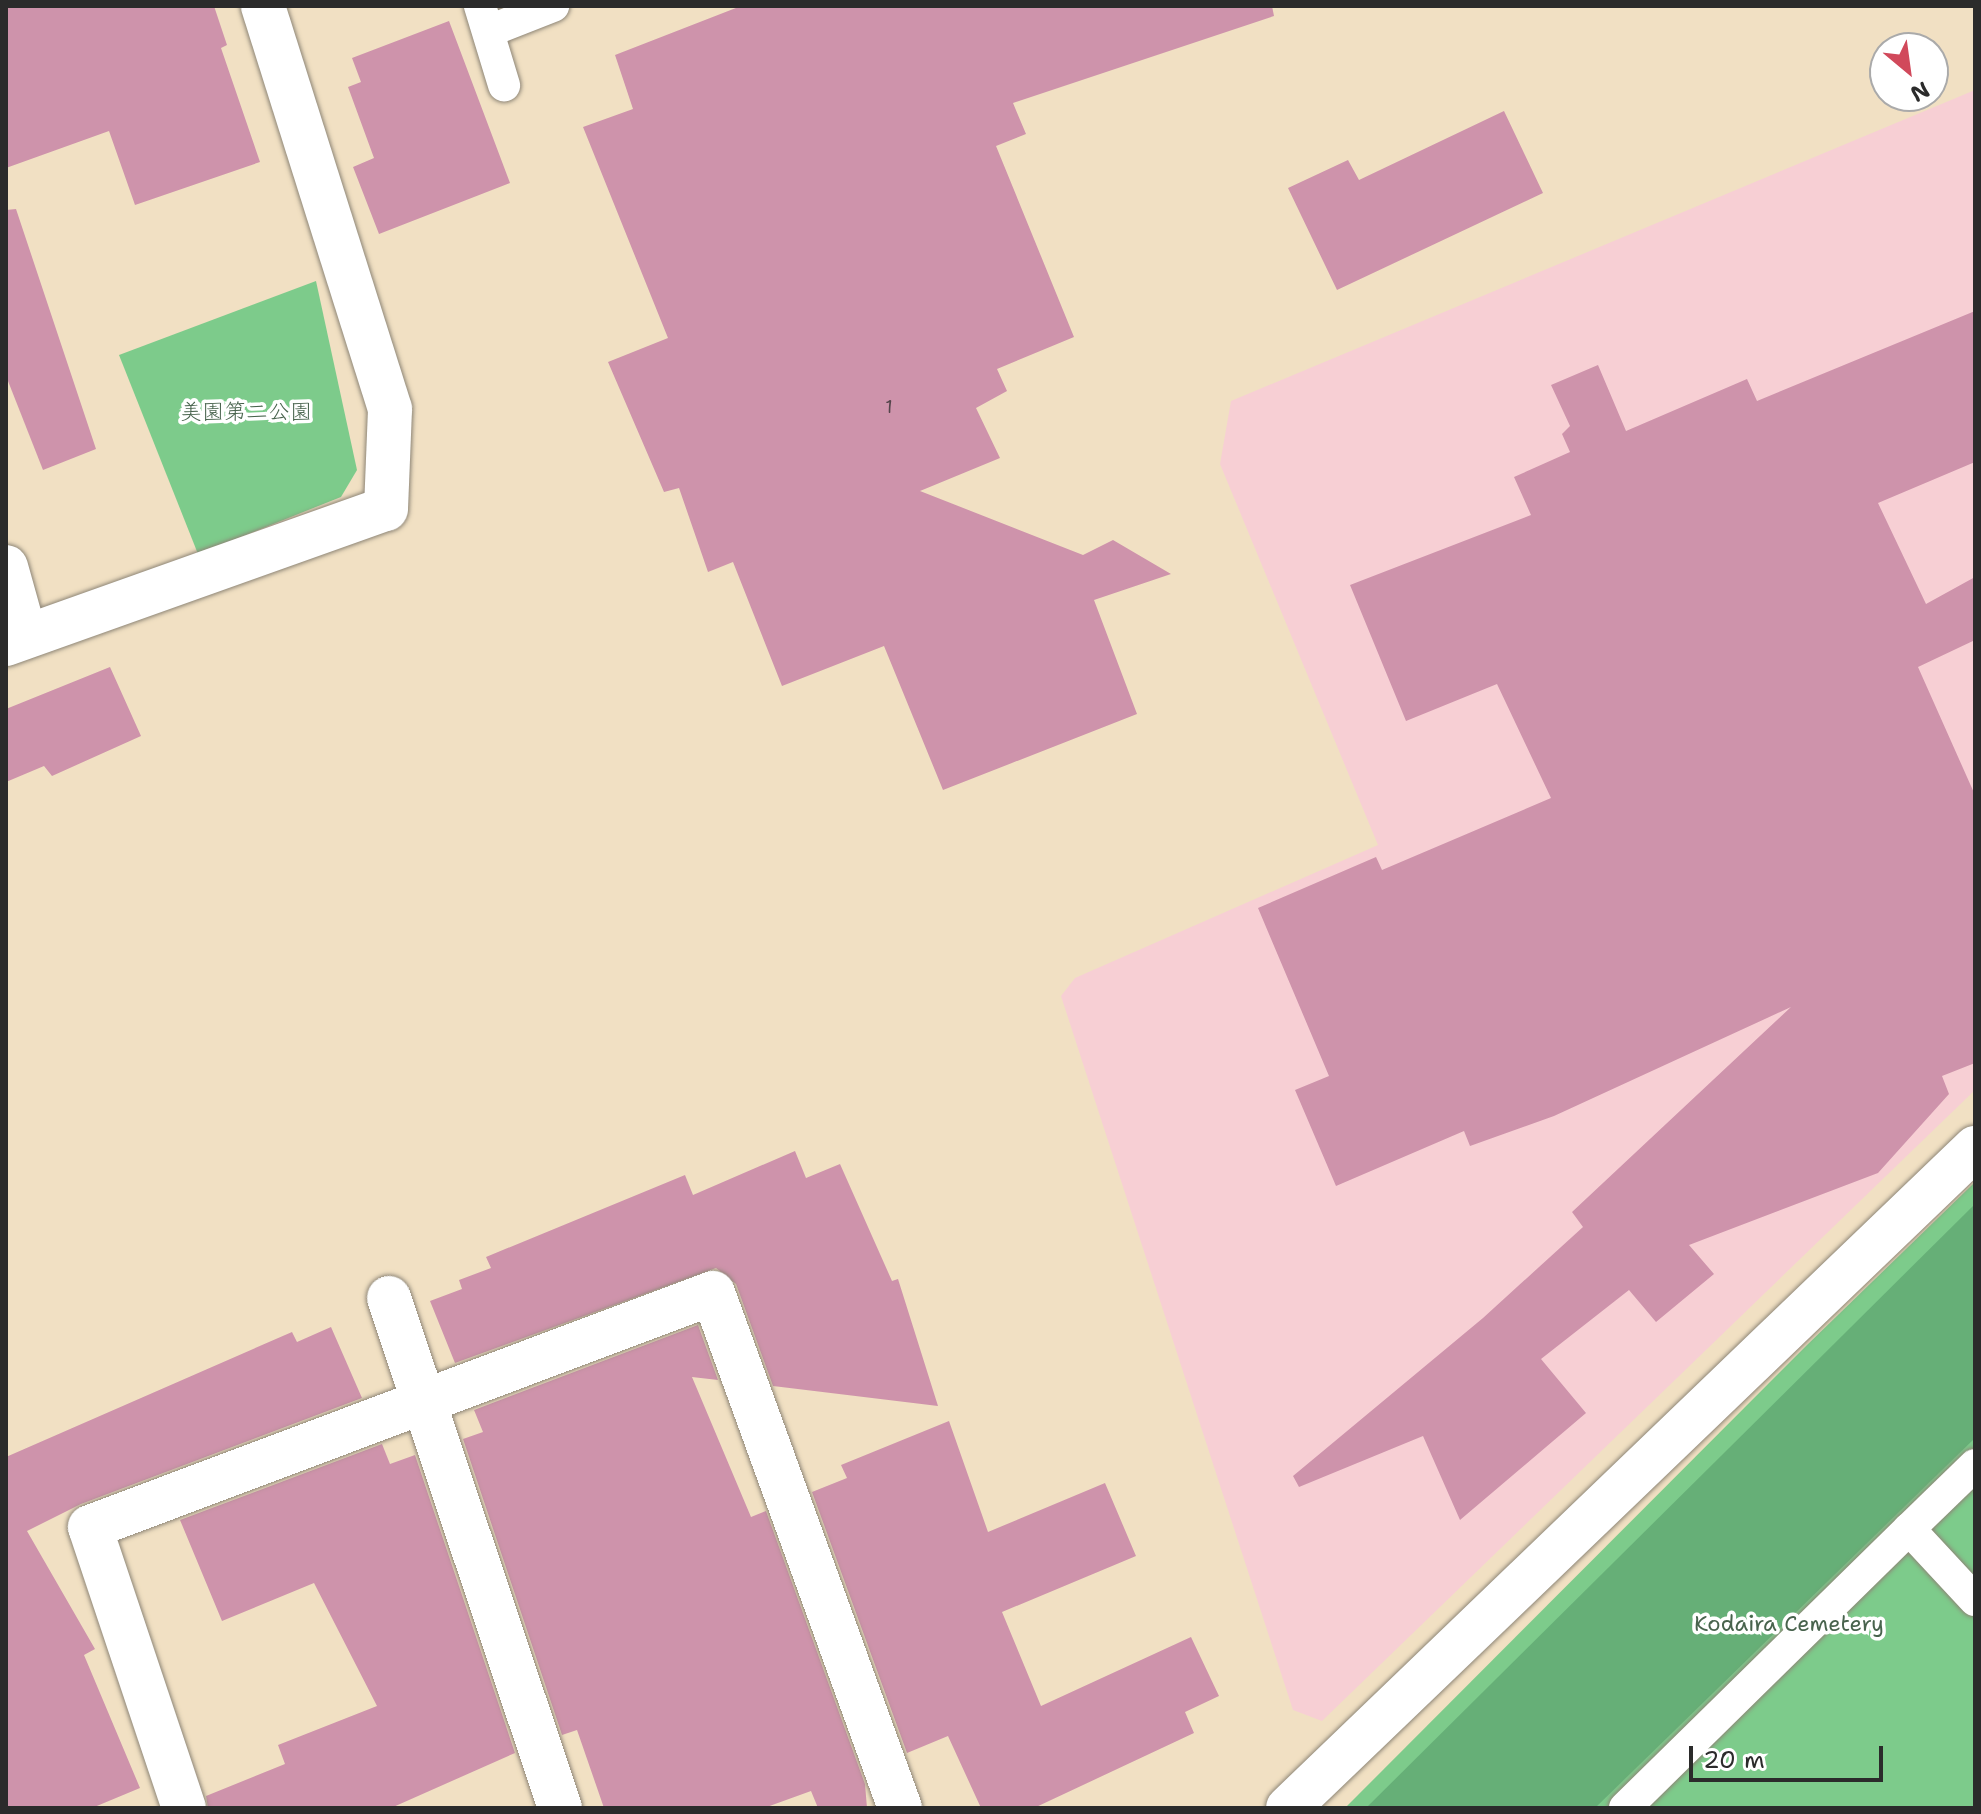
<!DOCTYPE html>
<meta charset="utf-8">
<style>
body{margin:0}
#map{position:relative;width:1981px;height:1814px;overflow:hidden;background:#f1e0c3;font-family:"Shantell Sans","Klee One",sans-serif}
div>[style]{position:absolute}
.built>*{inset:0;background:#f7cfd4}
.green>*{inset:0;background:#7dcb8b}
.forest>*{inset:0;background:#66af77}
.building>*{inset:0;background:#ce93ab}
.roads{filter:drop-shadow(0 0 2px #8e8677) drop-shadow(0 0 2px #8e8677)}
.service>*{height:32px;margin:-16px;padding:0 16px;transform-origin:16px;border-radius:16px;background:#fff}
.minor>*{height:44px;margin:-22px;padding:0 22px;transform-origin:22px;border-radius:22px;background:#fff}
span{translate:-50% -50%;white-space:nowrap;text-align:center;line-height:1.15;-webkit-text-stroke:7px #fff;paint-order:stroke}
.number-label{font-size:18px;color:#54454b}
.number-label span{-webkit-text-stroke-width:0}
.park-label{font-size:22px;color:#48634d}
.frame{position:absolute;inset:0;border:8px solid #2b2b2b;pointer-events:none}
.north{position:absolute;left:1869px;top:32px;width:80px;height:80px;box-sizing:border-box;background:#fff;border:2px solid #aaa;border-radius:50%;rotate:151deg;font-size:22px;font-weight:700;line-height:32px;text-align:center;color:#2b2b2b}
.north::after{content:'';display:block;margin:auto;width:28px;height:36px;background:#d1495b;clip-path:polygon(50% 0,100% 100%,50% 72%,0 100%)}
.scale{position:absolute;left:1689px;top:1746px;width:194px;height:36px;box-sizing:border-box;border:4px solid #2b2b2b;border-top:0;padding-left:10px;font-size:24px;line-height:28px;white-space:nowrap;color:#2b2b2b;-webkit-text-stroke:6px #fff;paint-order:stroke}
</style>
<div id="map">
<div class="built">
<i style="clip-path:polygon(1975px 90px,1975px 1090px,1322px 1721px,1293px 1710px,1061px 996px,1075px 978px,1378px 845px,1220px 464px,1231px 401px)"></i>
</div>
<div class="green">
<i style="clip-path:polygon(316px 281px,357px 470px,341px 497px,198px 554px,119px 355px)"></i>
<i style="clip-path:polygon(1975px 1182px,1975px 1808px,1345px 1808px,1807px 1345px)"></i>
</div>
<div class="forest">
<i style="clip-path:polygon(1975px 1204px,1975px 1438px,1595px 1808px,1366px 1808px)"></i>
</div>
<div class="building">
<i style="clip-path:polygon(6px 6px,214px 6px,227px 45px,221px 48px,260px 162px,135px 205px,109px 131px,6px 168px)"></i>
<i style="clip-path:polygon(741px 6px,1272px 6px,1274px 16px,1013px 103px,1026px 134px,996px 146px,1074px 337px,997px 369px,1007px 391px,976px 408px,1000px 458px,920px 491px,1083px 555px,1113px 540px,1171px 574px,1094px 600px,1137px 714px,943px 790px,884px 646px,782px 686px,733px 562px,708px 572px,679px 488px,664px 492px,608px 362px,668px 338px,583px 127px,633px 109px,615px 55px)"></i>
<i style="clip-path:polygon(449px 21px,510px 183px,379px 234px,353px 167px,374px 158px,348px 87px,361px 82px,352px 58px)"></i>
<i style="clip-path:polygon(1504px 111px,1543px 193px,1337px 290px,1288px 188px,1348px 160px,1359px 180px)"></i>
<i style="clip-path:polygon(16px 209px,96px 449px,43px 470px,6px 376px,6px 210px)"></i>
<i style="clip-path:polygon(1975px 311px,1975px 462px,1878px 503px,1926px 604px,1975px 577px,1975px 640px,1918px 667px,1975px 795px,1975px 1063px,1942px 1076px,1949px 1094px,1878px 1173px,1689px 1245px,1714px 1274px,1656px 1322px,1629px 1290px,1541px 1359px,1586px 1413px,1460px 1520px,1423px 1436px,1299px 1487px,1293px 1476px,1483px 1318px,1583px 1227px,1572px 1212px,1791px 1007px,1554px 1116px,1470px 1146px,1464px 1131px,1336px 1186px,1295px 1090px,1329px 1076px,1258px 908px,1376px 857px,1382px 870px,1551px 798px,1497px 684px,1406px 721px,1350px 585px,1531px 515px,1514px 477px,1570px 452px,1562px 434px,1570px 426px,1551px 385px,1598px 365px,1626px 431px,1747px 379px,1757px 401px)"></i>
<i style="clip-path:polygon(110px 667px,141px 736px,52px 776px,44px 766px,6px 782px,6px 709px)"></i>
<i style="clip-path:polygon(795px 1151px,806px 1178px,840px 1164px,892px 1281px,898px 1279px,938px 1406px,773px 1386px,736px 1284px,716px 1268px,455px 1363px,430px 1301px,462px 1289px,459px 1280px,491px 1268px,486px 1257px,685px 1175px,693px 1195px)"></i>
<i style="clip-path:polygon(698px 1325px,718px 1380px,692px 1377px,751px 1517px,766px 1511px,865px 1784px,867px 1808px,818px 1808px,811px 1791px,764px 1808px,604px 1808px,577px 1730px,562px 1735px,463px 1439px,483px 1432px,474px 1410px)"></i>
<i style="clip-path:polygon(331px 1327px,362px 1398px,81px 1504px,27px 1531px,95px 1649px,84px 1655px,140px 1788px,92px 1808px,6px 1808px,6px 1457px,292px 1332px,297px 1342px)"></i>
<i style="clip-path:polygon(949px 1421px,988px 1532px,1105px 1483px,1136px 1556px,1002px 1612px,1041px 1706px,1191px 1637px,1219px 1696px,1185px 1712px,1194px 1733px,1034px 1808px,981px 1808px,948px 1736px,907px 1753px,812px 1492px,847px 1478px,841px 1465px)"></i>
<i style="clip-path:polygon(382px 1444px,390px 1464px,415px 1455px,515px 1753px,391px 1808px,208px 1808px,206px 1796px,285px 1764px,278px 1745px,377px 1706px,314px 1583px,222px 1621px,180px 1520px)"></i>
</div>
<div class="roads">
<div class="service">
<i style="left:480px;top:6px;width:83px;rotate:73.1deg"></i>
<i style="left:489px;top:31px;width:69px;rotate:-21.3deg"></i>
<i style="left:1909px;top:1529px;width:92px;rotate:-44.1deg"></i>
<i style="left:1625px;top:1808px;width:398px;rotate:-44.5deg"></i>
<i style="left:1909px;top:1529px;width:97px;rotate:47.1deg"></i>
</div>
<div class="minor">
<i style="left:6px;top:567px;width:71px;rotate:74.4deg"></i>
<i style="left:6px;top:644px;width:403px;rotate:-19.6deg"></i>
<i style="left:386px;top:509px;width:100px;rotate:-87.7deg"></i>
<i style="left:390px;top:409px;width:423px;rotate:-107.5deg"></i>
<i style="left:389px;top:1298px;width:538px;rotate:71.46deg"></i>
<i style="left:184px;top:1808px;width:296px;rotate:-108.5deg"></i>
<i style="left:90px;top:1527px;width:665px;rotate:-20.59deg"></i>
<i style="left:713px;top:1293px;width:548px;rotate:70.04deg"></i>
<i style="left:1288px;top:1808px;width:953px;rotate:-43.85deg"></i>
</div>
</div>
<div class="number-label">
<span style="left:889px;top:407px">1</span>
</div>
<div class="park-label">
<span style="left:246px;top:412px">美園第二公園</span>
<span style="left:1789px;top:1624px">Kodaira Cemetery</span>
</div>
<div class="frame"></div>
<div class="north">N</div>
<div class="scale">20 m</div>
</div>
